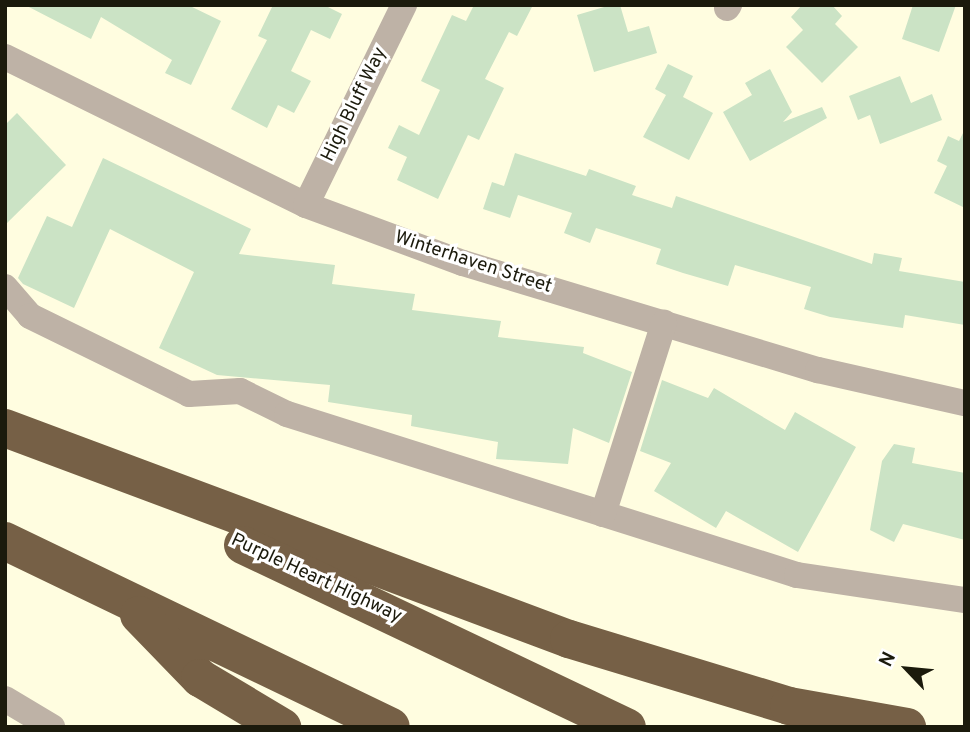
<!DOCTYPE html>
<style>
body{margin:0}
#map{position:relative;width:970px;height:732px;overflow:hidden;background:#fffde0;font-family:Overpass,sans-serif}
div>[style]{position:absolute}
.building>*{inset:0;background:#cbe3c5}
.minor>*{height:26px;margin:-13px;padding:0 13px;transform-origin:13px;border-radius:13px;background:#beb2a6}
.highway>*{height:38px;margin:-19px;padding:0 19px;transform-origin:19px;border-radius:19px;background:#766046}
span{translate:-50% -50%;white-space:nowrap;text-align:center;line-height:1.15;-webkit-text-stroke:6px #fff;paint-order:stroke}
.street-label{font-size:19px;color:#1b1a0c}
.frame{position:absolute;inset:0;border:7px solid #1b1a0c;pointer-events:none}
.north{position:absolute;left:872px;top:634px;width:70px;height:70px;-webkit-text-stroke:5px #fff;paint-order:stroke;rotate:296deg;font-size:19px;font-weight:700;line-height:28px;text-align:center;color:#1b1a0c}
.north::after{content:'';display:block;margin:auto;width:24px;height:32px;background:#1b1a0c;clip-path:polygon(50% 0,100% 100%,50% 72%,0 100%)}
</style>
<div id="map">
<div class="building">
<i style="clip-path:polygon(25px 5px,188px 5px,221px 21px,191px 85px,165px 73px,172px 60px,101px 17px,91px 39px)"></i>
<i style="clip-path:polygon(273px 5px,324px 5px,342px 14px,330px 39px,311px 30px,291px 71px,311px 81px,294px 113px,278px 105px,267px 128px,231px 109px,267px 40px,258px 36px)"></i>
<i style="clip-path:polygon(474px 5px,533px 5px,517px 36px,509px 32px,485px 79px,504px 88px,479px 140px,468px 135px,438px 199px,397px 180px,407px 157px,388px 148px,399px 125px,419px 135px,440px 90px,421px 81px,452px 15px,466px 21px)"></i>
<i style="clip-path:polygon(611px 5px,620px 5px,628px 32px,649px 26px,657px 53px,594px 72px,577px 15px)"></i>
<i style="clip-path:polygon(802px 5px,832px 5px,842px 16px,835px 24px,858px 47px,822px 83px,786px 47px,803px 30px,791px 17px)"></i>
<i style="clip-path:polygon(913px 5px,956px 5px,939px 52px,902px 39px)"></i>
<i style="clip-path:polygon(668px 64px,693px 76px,683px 97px,713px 113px,689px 160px,643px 137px,666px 95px,655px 89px)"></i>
<i style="clip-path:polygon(770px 69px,792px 112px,783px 122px,822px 107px,827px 118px,750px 161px,723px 112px,752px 95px,745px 83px)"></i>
<i style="clip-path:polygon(900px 76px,911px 103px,932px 94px,942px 120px,880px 144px,870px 115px,858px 120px,849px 96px)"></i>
<i style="clip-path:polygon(17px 113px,66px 165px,5px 225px,5px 125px)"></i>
<i style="clip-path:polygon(965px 129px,965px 208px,934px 193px,947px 166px,937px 161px,948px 136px,959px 141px)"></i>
<i style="clip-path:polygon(515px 153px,586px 176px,589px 169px,636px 186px,632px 195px,672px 208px,676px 196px,872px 264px,874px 253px,902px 258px,899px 271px,965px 282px,965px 325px,905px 315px,903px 328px,830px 317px,804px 309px,811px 287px,735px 265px,728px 286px,683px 273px,656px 264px,661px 249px,596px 228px,590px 243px,564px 233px,572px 213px,518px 195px,510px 218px,483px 209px,492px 182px,504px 186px)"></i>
<i style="clip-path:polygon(103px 158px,251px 229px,239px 254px,335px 265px,332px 284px,415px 294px,412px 310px,501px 321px,498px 337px,584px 347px,583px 353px,632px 372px,609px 443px,573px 428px,568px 464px,496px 459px,498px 442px,411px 426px,412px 415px,328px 402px,330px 385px,217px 375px,159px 348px,194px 272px,110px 229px,74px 308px,23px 284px,18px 278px,47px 216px,72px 227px)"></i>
<i style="clip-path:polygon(662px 380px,708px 398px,714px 388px,785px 430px,795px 412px,856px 447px,798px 552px,726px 511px,716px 528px,654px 491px,671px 463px,640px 451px)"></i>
<i style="clip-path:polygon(894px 444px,915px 448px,912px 463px,965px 473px,965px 540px,903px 524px,894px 542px,870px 530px,882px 461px)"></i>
</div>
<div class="minor">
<i style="left:727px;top:8px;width:4px;rotate:-56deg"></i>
<i style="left:5px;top:57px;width:335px;rotate:26.2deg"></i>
<i style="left:306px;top:205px;width:167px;rotate:20.3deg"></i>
<i style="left:463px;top:263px;width:371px;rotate:16.8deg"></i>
<i style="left:818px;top:370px;width:151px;rotate:12.7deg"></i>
<i style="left:306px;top:205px;width:223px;rotate:-63.9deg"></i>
<i style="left:5px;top:287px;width:38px;rotate:49deg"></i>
<i style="left:30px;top:316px;width:177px;rotate:26.1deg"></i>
<i style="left:189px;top:394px;width:51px;rotate:-3.4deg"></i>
<i style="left:240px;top:391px;width:52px;rotate:26.1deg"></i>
<i style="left:287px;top:414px;width:535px;rotate:17.52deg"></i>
<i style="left:797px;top:575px;width:170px;rotate:8.5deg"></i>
<i style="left:603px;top:514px;width:201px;rotate:-72.3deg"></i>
<i style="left:5px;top:699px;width:55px;rotate:30.8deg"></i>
</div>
<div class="highway">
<i style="left:5px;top:428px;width:602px;rotate:20.51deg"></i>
<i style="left:569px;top:639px;width:230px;rotate:16.9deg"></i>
<i style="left:789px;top:706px;width:120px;rotate:10.1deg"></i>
<i style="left:5px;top:541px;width:428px;rotate:25.7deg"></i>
<i style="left:243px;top:545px;width:425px;rotate:25.4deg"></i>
<i style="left:139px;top:615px;width:88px;rotate:45.9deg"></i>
<i style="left:200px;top:678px;width:96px;rotate:30.9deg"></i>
</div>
<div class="street-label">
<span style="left:355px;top:105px;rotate:-64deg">High Bluff Way</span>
<span style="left:473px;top:263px;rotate:18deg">Winterhaven Street</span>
<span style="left:316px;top:579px;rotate:25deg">Purple Heart Highway</span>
</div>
<div class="frame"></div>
<div class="north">N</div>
</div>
